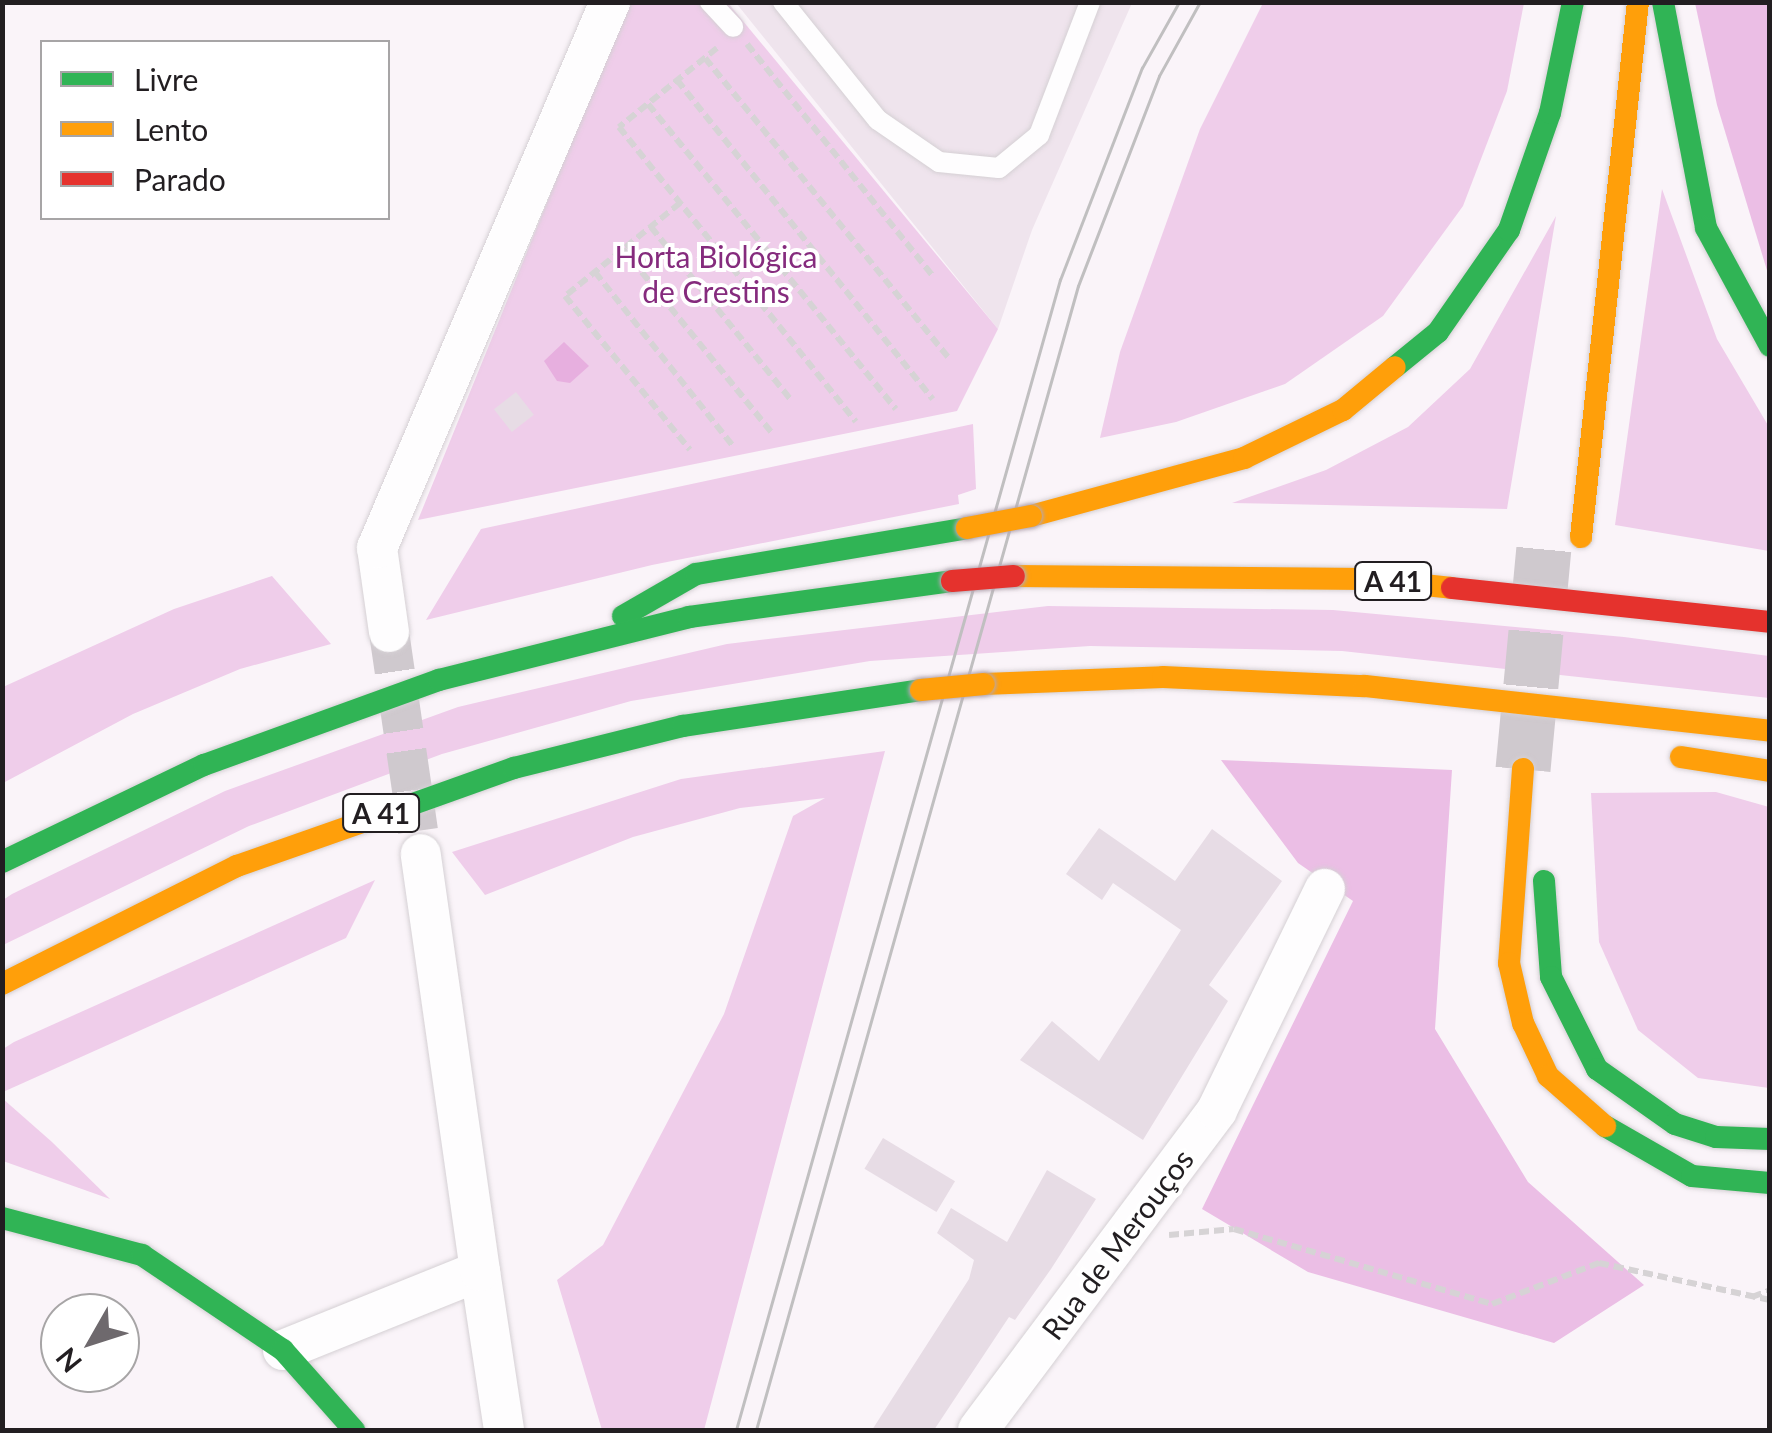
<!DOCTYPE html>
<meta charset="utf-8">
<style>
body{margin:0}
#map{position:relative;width:1772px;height:1433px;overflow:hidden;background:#faf4f9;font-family:Lato,sans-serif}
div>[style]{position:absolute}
.built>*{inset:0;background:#efe4ed}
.green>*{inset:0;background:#efcdea}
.forest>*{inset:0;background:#ebbee5}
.water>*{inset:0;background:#e7afdf}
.building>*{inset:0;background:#e7dce5;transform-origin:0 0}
.street-tunnel>*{height:40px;margin-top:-20px;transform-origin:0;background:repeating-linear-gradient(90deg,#cfc9ce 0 40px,transparent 0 60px)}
.highway-tunnel>*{height:55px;margin-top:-27.5px;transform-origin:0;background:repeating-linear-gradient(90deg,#cfc9ce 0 55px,transparent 0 83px)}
.path>*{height:6px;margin-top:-3px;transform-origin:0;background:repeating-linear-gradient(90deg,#d6d3d5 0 10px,transparent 0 15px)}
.roads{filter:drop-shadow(0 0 2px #d5d0d4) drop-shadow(0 0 2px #d5d0d4)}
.lane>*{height:20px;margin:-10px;padding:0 10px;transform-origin:10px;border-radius:10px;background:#fefdfe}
.street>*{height:40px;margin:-20px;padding:0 20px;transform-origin:20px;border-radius:20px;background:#fefdfe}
.fast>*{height:22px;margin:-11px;padding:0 11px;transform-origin:11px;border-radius:11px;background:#30b455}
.slow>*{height:22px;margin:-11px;padding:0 11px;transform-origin:11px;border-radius:11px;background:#ff9f0a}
.jam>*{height:22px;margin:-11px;padding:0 11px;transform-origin:11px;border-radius:11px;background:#e5322d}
.tram>*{height:2.5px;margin:-1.25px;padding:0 1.25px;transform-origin:1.25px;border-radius:1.25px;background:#c0bfc0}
.bridges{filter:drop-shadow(0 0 2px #b4a7b2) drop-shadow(0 0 2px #b4a7b2)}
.slow-bridge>*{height:22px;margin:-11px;padding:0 11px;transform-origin:11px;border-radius:11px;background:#ff9f0a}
.jam-bridge>*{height:22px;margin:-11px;padding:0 11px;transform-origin:11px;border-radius:11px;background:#e5322d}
span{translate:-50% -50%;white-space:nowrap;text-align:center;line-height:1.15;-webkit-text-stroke:8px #fff;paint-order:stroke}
.shield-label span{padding:2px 8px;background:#fff;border:2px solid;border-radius:8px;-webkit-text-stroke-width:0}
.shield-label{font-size:28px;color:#221e21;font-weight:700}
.park-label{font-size:30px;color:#852b7d}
.street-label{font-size:30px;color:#221e21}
.frame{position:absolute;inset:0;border:5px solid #221e21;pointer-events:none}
.legend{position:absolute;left:40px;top:40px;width:350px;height:180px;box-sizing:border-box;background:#fff;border:2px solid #a7a5a6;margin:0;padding:12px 18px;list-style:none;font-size:30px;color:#221e21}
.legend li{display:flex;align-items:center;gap:20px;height:50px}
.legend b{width:50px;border:2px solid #a7a5a6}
.north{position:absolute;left:40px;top:1293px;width:100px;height:100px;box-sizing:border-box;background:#fff;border:2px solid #a7a5a6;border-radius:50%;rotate:231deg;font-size:28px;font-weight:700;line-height:40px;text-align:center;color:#221e21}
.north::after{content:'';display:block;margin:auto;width:35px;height:45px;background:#6e696d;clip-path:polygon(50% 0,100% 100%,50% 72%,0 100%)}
</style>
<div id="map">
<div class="built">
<i style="clip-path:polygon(736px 3px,1132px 3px,1032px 230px,998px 329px)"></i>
</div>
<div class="green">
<i style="clip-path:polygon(628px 3px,728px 3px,998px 329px,957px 411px,418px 520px)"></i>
<i style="clip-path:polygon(1263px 3px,1524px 3px,1507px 91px,1463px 206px,1383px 316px,1285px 384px,1176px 422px,1100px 438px,1120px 352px,1200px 129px)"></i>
<i style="clip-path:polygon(1662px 189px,1717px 339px,1769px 427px,1769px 551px,1615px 525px)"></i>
<i style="clip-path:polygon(1556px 216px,1507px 509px,1232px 503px,1326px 470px,1408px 427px,1470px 369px)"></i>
<i style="clip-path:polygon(973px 424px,976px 489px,958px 495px,959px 504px,652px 565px,426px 620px,481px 529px)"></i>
<i style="clip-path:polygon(272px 576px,331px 644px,240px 669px,133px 714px,3px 783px,3px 687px,174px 609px)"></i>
<i style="clip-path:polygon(1048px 606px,1333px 610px,1624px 637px,1769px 656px,1769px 698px,1342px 651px,1090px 646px,870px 661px,631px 701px,442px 754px,249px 826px,3px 945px,3px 900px,12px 894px,225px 791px,458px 707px,727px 644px)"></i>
<i style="clip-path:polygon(885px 751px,704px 1430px,602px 1430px,557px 1280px,603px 1245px,724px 1014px,793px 816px,825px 798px,740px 808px,633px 837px,485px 895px,452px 852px,681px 779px)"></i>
<i style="clip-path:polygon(1716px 792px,1769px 807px,1769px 1088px,1698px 1078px,1638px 1030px,1599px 942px,1591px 793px)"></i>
<i style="clip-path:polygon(375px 880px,346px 938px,3px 1092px,3px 1049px,14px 1042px)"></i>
<i style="clip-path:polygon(2px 1098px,52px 1142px,110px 1199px,3px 1161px)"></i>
</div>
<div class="forest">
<i style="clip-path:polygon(1695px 3px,1769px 3px,1769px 277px,1717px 105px)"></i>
<i style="clip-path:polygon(1221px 760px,1452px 770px,1435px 1029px,1528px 1182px,1644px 1285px,1554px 1343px,1308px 1272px,1202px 1209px,1353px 901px,1298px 863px)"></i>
</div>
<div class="water">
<i style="clip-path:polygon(564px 342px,589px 366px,570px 383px,557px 381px,544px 361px)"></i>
</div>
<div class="building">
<i style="left:516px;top:392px;width:29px;height:28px;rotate:52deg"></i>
<i style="clip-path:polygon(1099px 828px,1175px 881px,1212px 829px,1282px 881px,1209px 985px,1228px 1001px,1143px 1140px,1020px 1060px,1052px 1021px,1099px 1061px,1181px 930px,1113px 883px,1102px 900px,1066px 874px)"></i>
<i style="left:883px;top:1138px;width:84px;height:36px;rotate:31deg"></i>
<i style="clip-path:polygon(1047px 1170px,1096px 1199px,1051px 1269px,1015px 1320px,1009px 1317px,934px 1430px,872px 1430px,969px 1279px,974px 1260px,937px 1233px,951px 1208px,1007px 1242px)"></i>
</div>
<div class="street-tunnel">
<i style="left:389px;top:632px;width:201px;rotate:81.7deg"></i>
</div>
<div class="highway-tunnel">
<i style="left:1523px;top:769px;width:246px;rotate:-84.6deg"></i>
</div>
<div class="path">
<i style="left:747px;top:44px;width:299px;rotate:51.3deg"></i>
<i style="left:717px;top:48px;width:126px;rotate:141.1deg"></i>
<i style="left:619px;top:127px;width:378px;rotate:51.2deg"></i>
<i style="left:705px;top:58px;width:387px;rotate:50.9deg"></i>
<i style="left:677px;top:80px;width:409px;rotate:51.3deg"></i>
<i style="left:648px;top:104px;width:393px;rotate:50.9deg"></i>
<i style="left:680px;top:203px;width:148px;rotate:141deg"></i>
<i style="left:565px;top:296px;width:198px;rotate:50.9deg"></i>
<i style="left:651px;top:227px;width:223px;rotate:51deg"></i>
<i style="left:623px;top:249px;width:237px;rotate:51deg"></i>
<i style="left:595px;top:272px;width:221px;rotate:51.6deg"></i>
<i style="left:1169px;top:1235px;width:65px;rotate:-5.3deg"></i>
<i style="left:1234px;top:1229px;width:269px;rotate:16.2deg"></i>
<i style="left:1492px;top:1304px;width:115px;rotate:-21deg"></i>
<i style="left:1599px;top:1263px;width:175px;rotate:12.2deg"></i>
<i style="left:1752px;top:1297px;width:19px;rotate:-21deg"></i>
</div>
<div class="roads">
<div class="lane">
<i style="left:710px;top:2px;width:34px;rotate:47deg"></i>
<i style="left:783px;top:2px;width:151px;rotate:51.2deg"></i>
<i style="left:878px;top:120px;width:74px;rotate:34.5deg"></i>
<i style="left:939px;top:162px;width:60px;rotate:5.7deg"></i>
<i style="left:999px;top:168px;width:52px;rotate:-39.5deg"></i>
<i style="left:1039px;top:135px;width:142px;rotate:-69deg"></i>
</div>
<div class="street">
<i style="left:389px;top:632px;width:85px;rotate:-98.1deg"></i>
<i style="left:377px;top:548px;width:594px;rotate:-66.89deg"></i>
<i style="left:480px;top:1271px;width:161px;rotate:81.4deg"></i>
<i style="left:283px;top:1350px;width:212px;rotate:-21.9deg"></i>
<i style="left:480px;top:1271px;width:421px;rotate:-98.1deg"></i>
<i style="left:978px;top:1430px;width:399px;rotate:-53.2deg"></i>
<i style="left:1217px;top:1110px;width:246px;rotate:-64deg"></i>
</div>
<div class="fast">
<i style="left:1663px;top:2px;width:230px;rotate:79.2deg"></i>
<i style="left:1706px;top:228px;width:134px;rotate:61.5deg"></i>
<i style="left:1395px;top:367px;width:55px;rotate:-39.1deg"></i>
<i style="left:1438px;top:332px;width:124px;rotate:-55.2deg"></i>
<i style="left:1509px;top:230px;width:124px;rotate:-70.7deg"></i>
<i style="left:1550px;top:113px;width:113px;rotate:-78.3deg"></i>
<i style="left:623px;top:616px;width:84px;rotate:-29.9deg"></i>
<i style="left:696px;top:574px;width:275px;rotate:-9.6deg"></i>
<i style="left:388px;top:813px;width:134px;rotate:-19.7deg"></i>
<i style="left:514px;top:768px;width:174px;rotate:-14deg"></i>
<i style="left:683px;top:726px;width:241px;rotate:-8.6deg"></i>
<i style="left:2px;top:862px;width:224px;rotate:-25.7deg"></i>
<i style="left:204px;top:765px;width:250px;rotate:-19.9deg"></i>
<i style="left:439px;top:680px;width:258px;rotate:-14.1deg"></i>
<i style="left:689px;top:617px;width:265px;rotate:-7.8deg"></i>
<i style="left:1544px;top:881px;width:96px;rotate:85.8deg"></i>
<i style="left:1551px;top:977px;width:103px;rotate:63.4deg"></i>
<i style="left:1597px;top:1069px;width:95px;rotate:35.2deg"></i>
<i style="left:1675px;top:1124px;width:43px;rotate:17.6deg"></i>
<i style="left:1716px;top:1137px;width:54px;rotate:2.1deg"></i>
<i style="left:1605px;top:1126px;width:100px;rotate:29.9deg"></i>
<i style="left:1692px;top:1176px;width:78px;rotate:5.1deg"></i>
<i style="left:2px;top:1218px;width:145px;rotate:14.8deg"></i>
<i style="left:142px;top:1255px;width:170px;rotate:34deg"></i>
<i style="left:283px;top:1350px;width:107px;rotate:48.4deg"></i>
</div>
<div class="slow">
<i style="left:1031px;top:516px;width:221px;rotate:-15.2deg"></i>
<i style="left:1244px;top:458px;width:110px;rotate:-25.9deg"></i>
<i style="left:1343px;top:410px;width:67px;rotate:-39.6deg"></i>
<i style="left:1581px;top:537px;width:538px;rotate:-83.92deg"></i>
<i style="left:1014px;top:576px;width:354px;rotate:0.5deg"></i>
<i style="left:1368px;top:579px;width:84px;rotate:6.1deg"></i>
<i style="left:984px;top:684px;width:179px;rotate:-2.2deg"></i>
<i style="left:1163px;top:677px;width:202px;rotate:2.6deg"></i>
<i style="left:1365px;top:686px;width:407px;rotate:6.3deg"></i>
<i style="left:1681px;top:757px;width:90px;rotate:8.9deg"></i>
<i style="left:1523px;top:769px;width:195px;rotate:94.1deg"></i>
<i style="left:1509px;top:963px;width:62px;rotate:76.9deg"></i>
<i style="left:1523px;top:1023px;width:59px;rotate:64.7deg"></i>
<i style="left:1548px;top:1076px;width:76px;rotate:41.3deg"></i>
<i style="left:2px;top:984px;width:263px;rotate:-26.7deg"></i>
<i style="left:237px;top:866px;width:160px;rotate:-19.3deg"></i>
</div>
<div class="jam">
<i style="left:1452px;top:588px;width:320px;rotate:6.1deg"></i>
</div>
</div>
<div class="tram">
<i style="left:736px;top:1430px;width:1195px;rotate:-74.27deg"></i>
<i style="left:1060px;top:280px;width:227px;rotate:-68.9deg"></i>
<i style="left:1142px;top:68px;width:76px;rotate:-60.7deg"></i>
<i style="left:756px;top:1430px;width:1188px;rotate:-74.28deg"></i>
<i style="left:1078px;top:286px;width:225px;rotate:-68.9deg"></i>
<i style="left:1159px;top:76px;width:85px;rotate:-61deg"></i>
</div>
<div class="bridges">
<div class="slow-bridge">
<i style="left:967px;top:528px;width:65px;rotate:-10.6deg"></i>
<i style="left:921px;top:690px;width:63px;rotate:-5.4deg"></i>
</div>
<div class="jam-bridge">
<i style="left:952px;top:581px;width:62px;rotate:-4.6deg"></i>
</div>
</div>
<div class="shield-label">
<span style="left:1393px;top:581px">A 41</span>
<span style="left:381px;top:813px">A 41</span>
</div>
<div class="park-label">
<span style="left:716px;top:273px">Horta Biológica<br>de Crestins</span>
</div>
<div class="street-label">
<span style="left:1117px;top:1244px;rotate:-53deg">Rua de Merouços</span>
</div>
<div class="frame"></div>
<ul class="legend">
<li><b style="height:12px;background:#30b455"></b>Livre</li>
<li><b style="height:12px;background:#ff9f0a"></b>Lento</li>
<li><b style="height:12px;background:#e5322d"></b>Parado</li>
</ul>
<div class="north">N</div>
</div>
